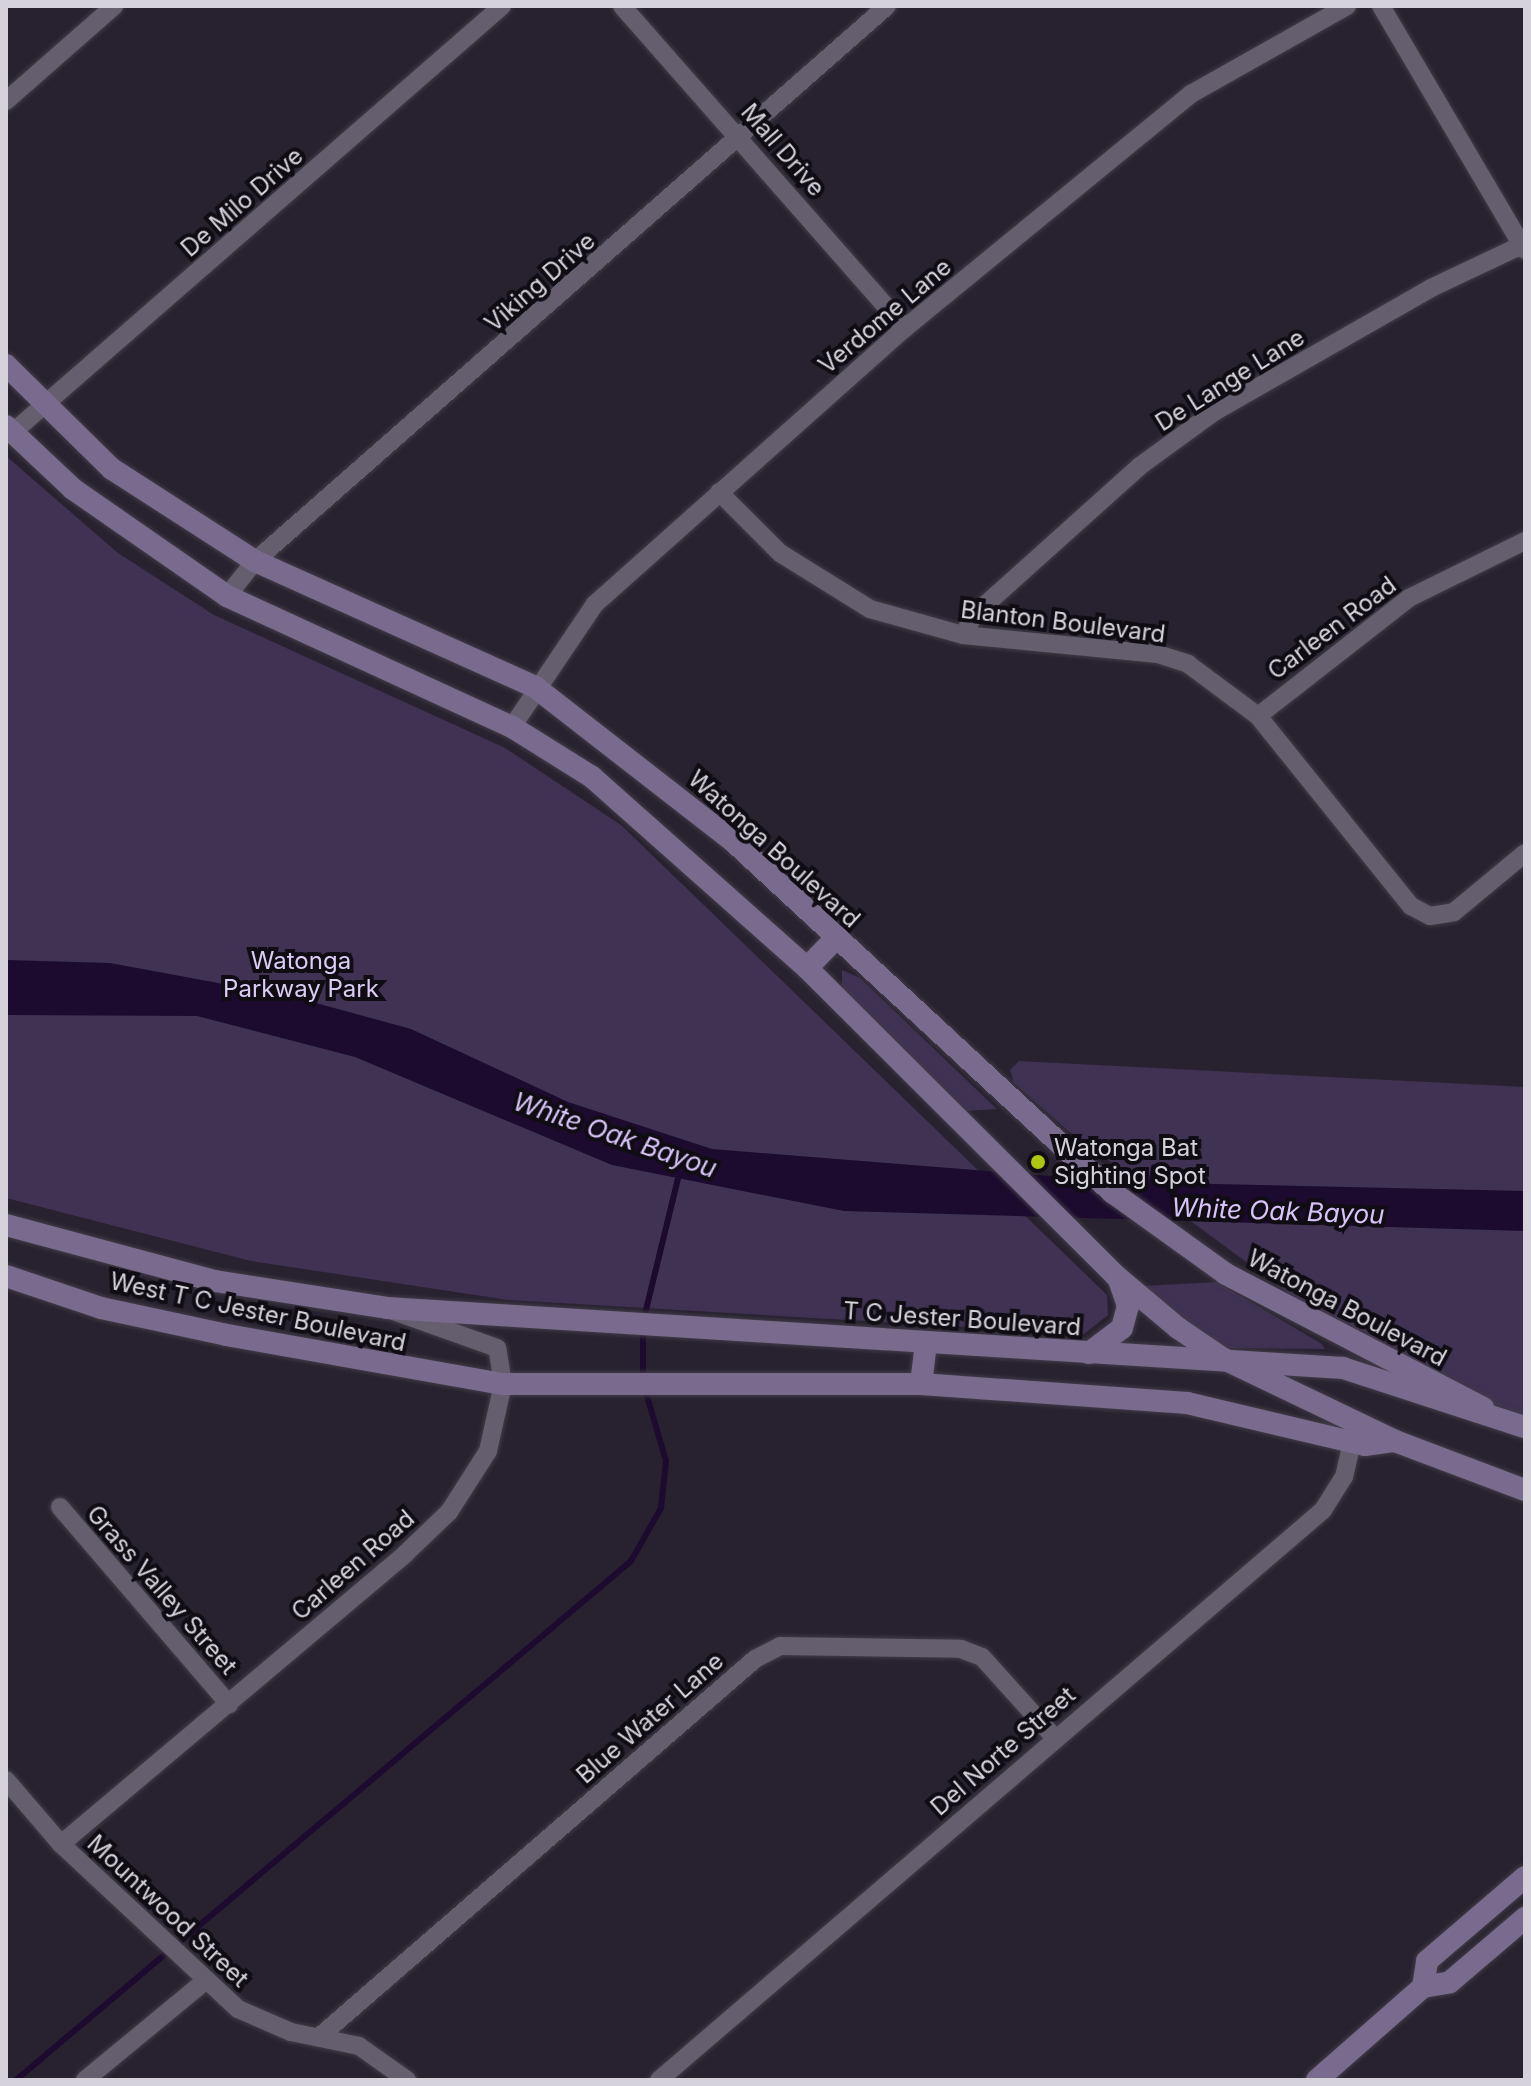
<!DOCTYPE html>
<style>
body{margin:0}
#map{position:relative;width:1531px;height:2086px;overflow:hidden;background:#282230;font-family:Inter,sans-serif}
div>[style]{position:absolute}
.green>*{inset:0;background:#3f3253}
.water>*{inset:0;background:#1c0b2e}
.stream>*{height:6px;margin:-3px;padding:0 3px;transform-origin:3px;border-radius:3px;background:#1c0b2e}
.roads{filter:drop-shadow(0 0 2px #403c47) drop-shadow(0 0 2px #403c47)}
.minor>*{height:18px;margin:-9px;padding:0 9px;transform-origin:9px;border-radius:9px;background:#645e6e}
.secondary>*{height:22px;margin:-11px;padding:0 11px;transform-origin:11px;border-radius:11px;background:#786b8d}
.dots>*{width:22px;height:22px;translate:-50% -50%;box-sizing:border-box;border:4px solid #0f0d13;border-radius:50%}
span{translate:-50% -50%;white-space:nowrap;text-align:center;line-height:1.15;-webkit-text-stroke:8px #0f0d13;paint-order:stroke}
.street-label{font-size:24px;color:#d5d2db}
.park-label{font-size:24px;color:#dcccf5}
.poi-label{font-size:24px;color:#d5d2db}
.left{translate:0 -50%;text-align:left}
.water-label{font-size:26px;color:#d8c3f9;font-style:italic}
.frame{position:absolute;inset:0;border:8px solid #d5d2db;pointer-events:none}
</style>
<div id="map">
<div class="green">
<i style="clip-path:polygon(6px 456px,118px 553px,214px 615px,505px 748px,621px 825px,1107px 1295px,1108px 1315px,1084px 1334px,508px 1300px,251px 1261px,6px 1198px)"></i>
<i style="clip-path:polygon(842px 970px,860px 978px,997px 1109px,967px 1111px,842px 988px)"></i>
<i style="clip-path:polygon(1019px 1061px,1525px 1087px,1525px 1417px,1421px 1374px,1295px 1298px,1066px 1129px,1014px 1083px,1010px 1070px)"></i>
<i style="clip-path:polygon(1217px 1282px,1322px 1344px,1325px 1349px,1219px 1348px,1144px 1286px)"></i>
</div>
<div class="water">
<i style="clip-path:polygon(6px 960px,110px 963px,294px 997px,411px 1029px,568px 1102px,712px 1149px,1124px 1182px,1525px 1191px,1525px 1231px,844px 1211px,612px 1165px,355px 1057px,197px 1016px,6px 1015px)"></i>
</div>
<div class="stream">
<i style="left:1151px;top:1188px;width:21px;rotate:-82deg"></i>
<i style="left:644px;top:1318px;width:148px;rotate:-76.3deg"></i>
<i style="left:643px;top:1330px;width:48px;rotate:90deg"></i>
<i style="left:16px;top:2080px;width:805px;rotate:-40.16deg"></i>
<i style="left:631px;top:1561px;width:61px;rotate:-60.5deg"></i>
<i style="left:661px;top:1508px;width:47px;rotate:-83.9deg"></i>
<i style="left:666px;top:1461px;width:75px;rotate:-106.3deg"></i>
</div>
<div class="roads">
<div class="minor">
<i style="left:622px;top:6px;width:429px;rotate:48.7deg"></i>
<i style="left:1381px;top:6px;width:283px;rotate:59.5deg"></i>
<i style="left:6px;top:101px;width:144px;rotate:-41.3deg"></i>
<i style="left:12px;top:433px;width:650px;rotate:-41.07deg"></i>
<i style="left:719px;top:492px;width:86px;rotate:45deg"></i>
<i style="left:780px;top:553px;width:106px;rotate:31.9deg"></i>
<i style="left:870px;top:609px;width:97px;rotate:15.6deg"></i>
<i style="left:963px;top:635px;width:196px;rotate:5.6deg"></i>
<i style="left:1158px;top:654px;width:32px;rotate:18deg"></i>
<i style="left:1188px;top:664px;width:87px;rotate:36.6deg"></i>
<i style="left:1258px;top:716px;width:244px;rotate:51.2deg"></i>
<i style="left:1411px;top:906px;width:21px;rotate:28deg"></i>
<i style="left:1430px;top:916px;width:24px;rotate:-9deg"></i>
<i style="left:1454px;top:912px;width:92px;rotate:-39.7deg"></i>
<i style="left:227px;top:596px;width:45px;rotate:-51.3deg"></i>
<i style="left:255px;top:561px;width:841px;rotate:-41.29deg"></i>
<i style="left:963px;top:635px;width:23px;rotate:-61deg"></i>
<i style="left:974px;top:615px;width:223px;rotate:-41.9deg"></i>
<i style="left:1140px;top:466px;width:92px;rotate:-36.1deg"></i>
<i style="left:1214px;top:412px;width:250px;rotate:-29.7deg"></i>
<i style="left:1431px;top:288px;width:101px;rotate:-25.3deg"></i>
<i style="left:1258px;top:716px;width:192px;rotate:-38deg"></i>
<i style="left:1409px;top:598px;width:129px;rotate:-26.2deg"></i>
<i style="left:512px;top:727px;width:148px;rotate:-56deg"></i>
<i style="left:595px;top:604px;width:415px;rotate:-41.7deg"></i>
<i style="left:905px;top:328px;width:370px;rotate:-39.3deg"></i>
<i style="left:1191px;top:94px;width:179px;rotate:-29.4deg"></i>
<i style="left:60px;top:1507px;width:260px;rotate:49.4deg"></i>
<i style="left:6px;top:1780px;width:84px;rotate:49.3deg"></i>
<i style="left:61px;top:1844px;width:242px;rotate:43deg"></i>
<i style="left:238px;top:2009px;width:58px;rotate:23.5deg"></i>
<i style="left:291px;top:2032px;width:69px;rotate:11.6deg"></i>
<i style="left:359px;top:2046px;width:59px;rotate:35.3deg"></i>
<i style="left:61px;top:1844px;width:450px;rotate:-40.1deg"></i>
<i style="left:405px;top:1554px;width:61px;rotate:-43.7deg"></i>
<i style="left:449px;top:1512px;width:72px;rotate:-57.4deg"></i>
<i style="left:488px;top:1451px;width:69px;rotate:-77.4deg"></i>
<i style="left:503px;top:1384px;width:36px;rotate:-99deg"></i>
<i style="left:497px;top:1348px;width:110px;rotate:-160.4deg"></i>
<i style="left:319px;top:2037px;width:577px;rotate:-40.92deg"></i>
<i style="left:755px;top:1659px;width:28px;rotate:-27deg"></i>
<i style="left:780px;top:1646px;width:181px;rotate:0.9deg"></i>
<i style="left:961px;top:1649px;width:22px;rotate:21deg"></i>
<i style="left:982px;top:1657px;width:109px;rotate:48deg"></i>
<i style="left:85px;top:2080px;width:154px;rotate:-39.5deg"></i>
<i style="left:659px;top:2080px;width:875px;rotate:-40.64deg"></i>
<i style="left:1323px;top:1510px;width:39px;rotate:-58deg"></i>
<i style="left:1344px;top:1477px;width:36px;rotate:-77deg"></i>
</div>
<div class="secondary">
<i style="left:6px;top:365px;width:148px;rotate:44.5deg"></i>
<i style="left:112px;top:469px;width:170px;rotate:32.8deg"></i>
<i style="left:255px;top:561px;width:307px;rotate:24.2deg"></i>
<i style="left:535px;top:687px;width:251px;rotate:37.9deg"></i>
<i style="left:733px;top:841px;width:517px;rotate:42.8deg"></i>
<i style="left:1112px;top:1192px;width:140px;rotate:35.7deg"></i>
<i style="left:1226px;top:1274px;width:290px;rotate:27.5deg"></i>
<i style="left:6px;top:426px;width:92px;rotate:43.2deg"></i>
<i style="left:73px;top:489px;width:188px;rotate:34.8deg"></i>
<i style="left:227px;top:596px;width:314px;rotate:24.7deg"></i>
<i style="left:512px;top:727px;width:94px;rotate:32deg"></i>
<i style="left:592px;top:777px;width:288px;rotate:41.6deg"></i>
<i style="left:807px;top:968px;width:436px;rotate:44.9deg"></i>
<i style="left:1116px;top:1276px;width:81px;rotate:40deg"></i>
<i style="left:1178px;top:1328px;width:53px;rotate:34.3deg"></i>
<i style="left:1222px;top:1358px;width:192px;rotate:25.6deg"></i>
<i style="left:807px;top:968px;width:42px;rotate:-46deg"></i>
<i style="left:6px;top:1225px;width:216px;rotate:15deg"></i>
<i style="left:215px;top:1281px;width:174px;rotate:8.9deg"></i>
<i style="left:387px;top:1308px;width:958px;rotate:3.59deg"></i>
<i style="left:1343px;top:1368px;width:191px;rotate:18deg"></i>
<i style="left:6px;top:1276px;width:100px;rotate:18.6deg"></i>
<i style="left:101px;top:1308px;width:129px;rotate:12.1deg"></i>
<i style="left:227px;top:1335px;width:280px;rotate:10.1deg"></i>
<i style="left:503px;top:1384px;width:418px"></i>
<i style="left:921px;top:1384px;width:267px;rotate:4.1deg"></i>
<i style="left:1187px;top:1403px;width:183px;rotate:13.3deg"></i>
<i style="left:1365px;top:1445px;width:30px;rotate:-8deg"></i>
<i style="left:1395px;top:1441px;width:139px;rotate:20.7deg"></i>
<i style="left:1089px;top:1353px;width:41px;rotate:-37.1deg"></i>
<i style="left:1122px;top:1328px;width:23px;rotate:-75deg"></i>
<i style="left:1128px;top:1306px;width:28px;rotate:-109deg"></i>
<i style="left:921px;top:1384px;width:41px;rotate:-83deg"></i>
<i style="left:1423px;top:1987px;width:26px;rotate:-81deg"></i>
<i style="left:1427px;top:1961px;width:129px;rotate:-40.6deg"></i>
<i style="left:1317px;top:2080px;width:141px;rotate:-41.3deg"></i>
<i style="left:1423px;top:1987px;width:27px;rotate:-10deg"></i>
<i style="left:1450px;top:1982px;width:99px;rotate:-40.5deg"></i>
</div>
</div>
<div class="dots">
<i style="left:1038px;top:1162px;background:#acc612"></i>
</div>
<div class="street-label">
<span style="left:783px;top:150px;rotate:49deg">Mall Drive</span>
<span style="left:242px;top:202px;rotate:-41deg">De Milo Drive</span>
<span style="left:540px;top:282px;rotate:-41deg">Viking Drive</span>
<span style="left:885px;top:316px;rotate:-40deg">Verdome Lane</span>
<span style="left:1230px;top:380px;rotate:-32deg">De Lange Lane</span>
<span style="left:1063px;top:622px;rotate:7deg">Blanton Boulevard</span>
<span style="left:1332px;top:628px;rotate:-37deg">Carleen Road</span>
<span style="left:774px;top:849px;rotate:42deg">Watonga Boulevard</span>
<span style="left:1347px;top:1308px;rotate:28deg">Watonga Boulevard</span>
<span style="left:258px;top:1312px;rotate:12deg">West T C Jester Boulevard</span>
<span style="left:962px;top:1319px;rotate:4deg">T C Jester Boulevard</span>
<span style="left:353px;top:1565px;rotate:-41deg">Carleen Road</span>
<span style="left:162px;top:1590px;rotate:49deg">Grass Valley Street</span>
<span style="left:650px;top:1718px;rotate:-41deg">Blue Water Lane</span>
<span style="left:1003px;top:1751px;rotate:-41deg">Del Norte Street</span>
<span style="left:168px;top:1911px;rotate:43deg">Mountwood Street</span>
</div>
<div class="park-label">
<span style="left:301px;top:975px">Watonga<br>Parkway Park</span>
</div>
<div class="poi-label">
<span class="left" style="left:1054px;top:1162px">Watonga Bat<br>Sighting Spot</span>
</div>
<div class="water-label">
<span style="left:615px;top:1135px;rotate:19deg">White Oak Bayou</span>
<span style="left:1278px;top:1211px;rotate:2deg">White Oak Bayou</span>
</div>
<div class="frame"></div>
</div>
